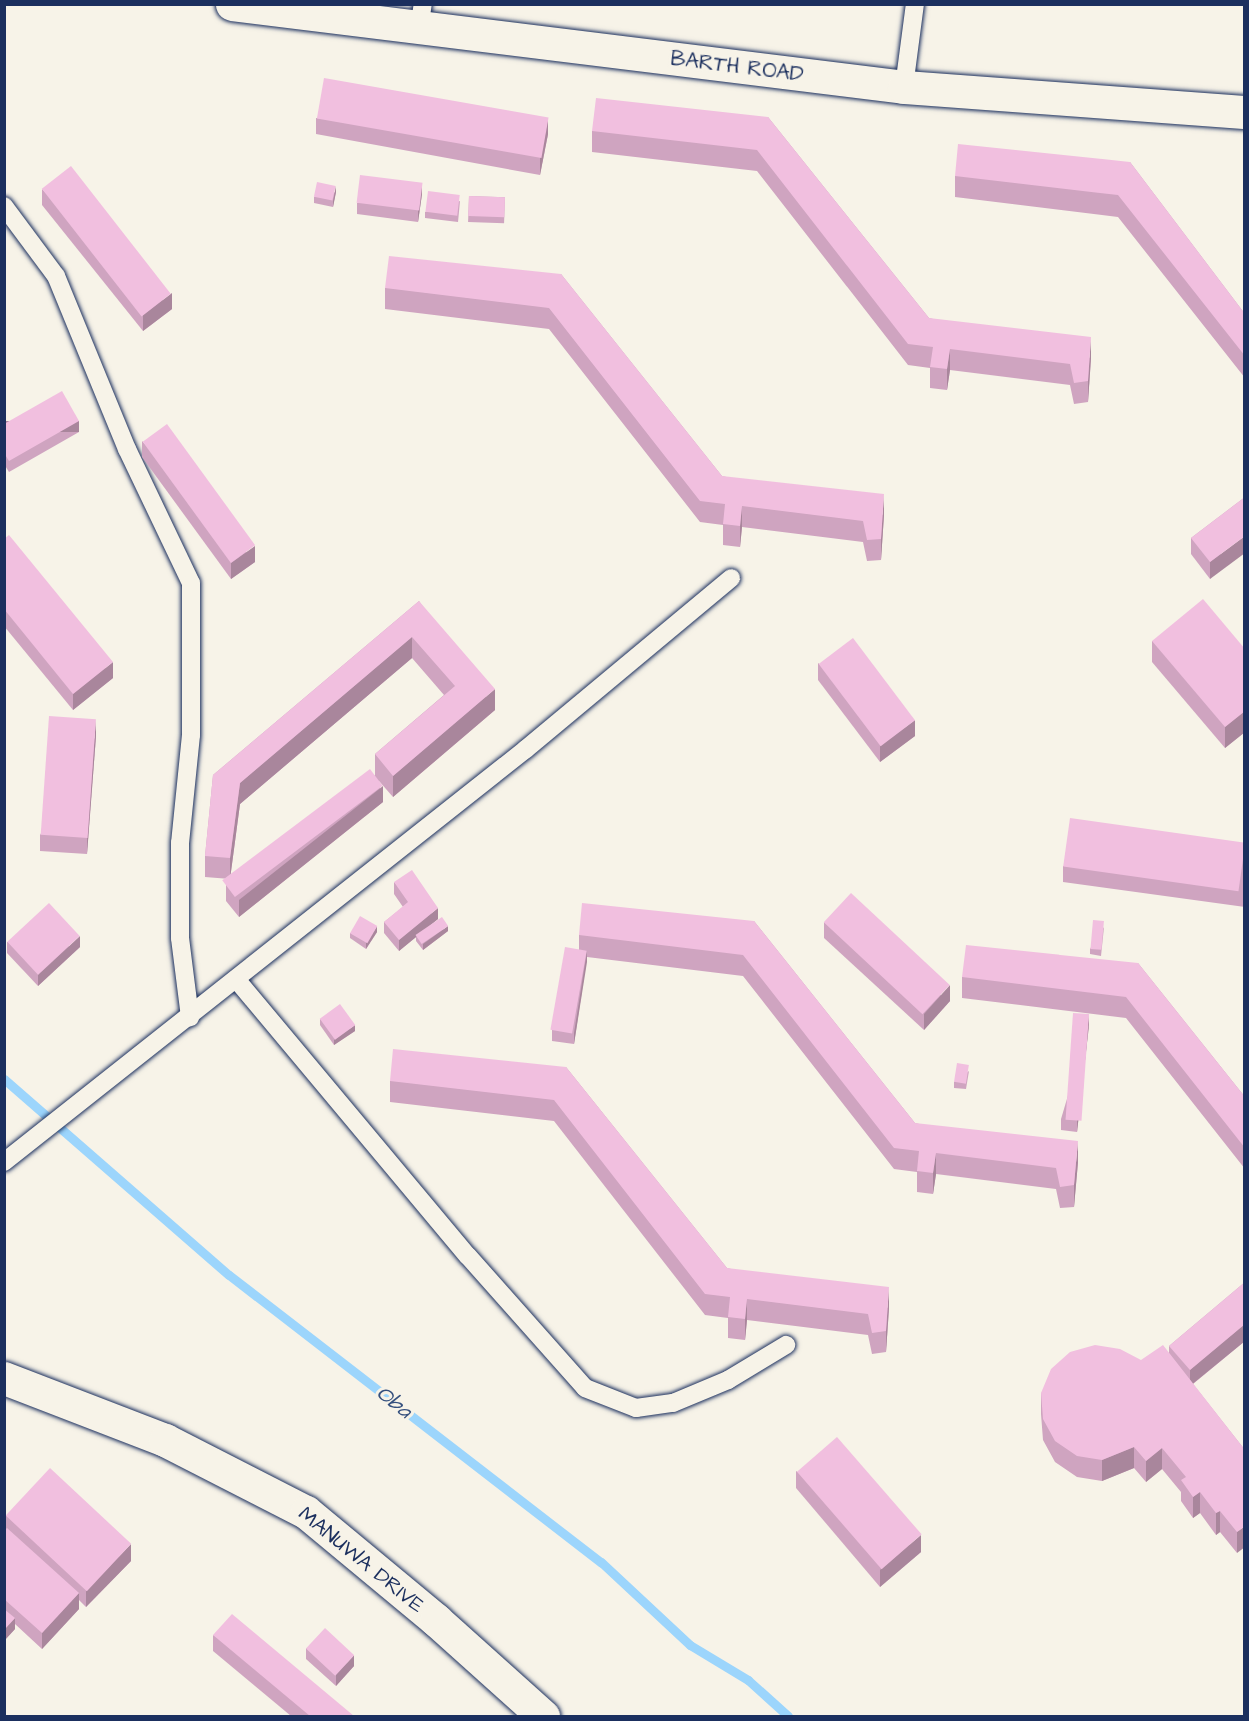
<!DOCTYPE html>
<style>
body{margin:0}
#map{position:relative;width:1249px;height:1721px;overflow:hidden;background:#f7f3e8;font-family:"Architects Daughter",sans-serif}
div>[style]{position:absolute}
.stream>*{height:9px;margin:-4.5px;padding:0 4.5px;transform-origin:4.5px;border-radius:4.5px;background:#9cd5fc}
.roads{filter:drop-shadow(0 0 2px #1b2f5e) drop-shadow(0 0 2px #1b2f5e)}
.service>*{height:18px;margin:-9px;padding:0 9px;transform-origin:9px;border-radius:9px;background:#f7f3e8}
.minor>*{height:33px;margin:-16.5px;padding:0 16.5px;transform-origin:16.5px;border-radius:16.5px;background:#f7f3e8}
.wall>*{inset:0;background:#cfa4c0;transform-origin:0 0}
.shaded-wall>*{inset:0;background:#a9869c;transform-origin:0 0}
.building>*{inset:0;background:#f1bfdf;transform-origin:0 0}
span{translate:-50% -50%;white-space:nowrap;text-align:center;line-height:1.15;-webkit-text-stroke:6px #f7f3e8;paint-order:stroke}
.street-label{font-size:21px;color:#1b2f5e}
.water-label{font-size:22px;color:#35507e;font-style:italic}
.frame{position:absolute;inset:0;border:6px solid #1b2f5e;pointer-events:none}
</style>
<div id="map">
<div class="stream">
<i style="left:4px;top:1079px;width:298px;rotate:41.1deg"></i>
<i style="left:229px;top:1275px;width:470px;rotate:37.7deg"></i>
<i style="left:601px;top:1562px;width:122px;rotate:43deg"></i>
<i style="left:690px;top:1645px;width:68px;rotate:31.1deg"></i>
<i style="left:748px;top:1680px;width:54px;rotate:42deg"></i>
</div>
<div class="roads">
<div class="service">
<i style="left:419px;top:28px;width:24px;rotate:-81deg"></i>
<i style="left:904px;top:87px;width:84px;rotate:-82.5deg"></i>
<i style="left:4px;top:206px;width:87px;rotate:53.4deg"></i>
<i style="left:56px;top:276px;width:187px;rotate:67.7deg"></i>
<i style="left:127px;top:449px;width:148px;rotate:64.5deg"></i>
<i style="left:191px;top:583px;width:152px;rotate:90deg"></i>
<i style="left:191px;top:735px;width:109px;rotate:95.8deg"></i>
<i style="left:180px;top:843px;width:95px;rotate:90deg"></i>
<i style="left:180px;top:938px;width:80px;rotate:82.8deg"></i>
<i style="left:236px;top:979px;width:361px;rotate:50.1deg"></i>
<i style="left:468px;top:1256px;width:176px;rotate:48.4deg"></i>
<i style="left:585px;top:1388px;width:55px;rotate:21.4deg"></i>
<i style="left:636px;top:1408px;width:37px;rotate:-8deg"></i>
<i style="left:673px;top:1403px;width:60px;rotate:-22.7deg"></i>
<i style="left:728px;top:1380px;width:68px;rotate:-31.1deg"></i>
<i style="left:4px;top:1162px;width:666px;rotate:-38.35deg"></i>
<i style="left:526px;top:749px;width:267px;rotate:-39.8deg"></i>
</div>
<div class="minor">
<i style="left:232px;top:4px;width:677px;rotate:7.04deg"></i>
<i style="left:904px;top:87px;width:341px;rotate:4.2deg"></i>
<i style="left:4px;top:1378px;width:173px;rotate:21.1deg"></i>
<i style="left:165px;top:1440px;width:158px;rotate:27.1deg"></i>
<i style="left:306px;top:1512px;width:169px;rotate:39.7deg"></i>
<i style="left:436px;top:1620px;width:144px;rotate:41.9deg"></i>
</div>
</div>
<div class="wall">
<i style="clip-path:polygon(768px 117px,929px 318px,1091px 358px,1088px 402px,1074px 404px,1070px 385px,950px 370px,947px 390px,930px 388px,930px 368px,908px 365px,757px 171px,592px 152px,592px 131px)"></i>
<i style="clip-path:polygon(316px 118px,548px 134px,540px 175px,316px 134px)"></i>
<i style="clip-path:polygon(1130px 162px,1245px 314px,1245px 378px,1118px 217px,955px 197px,955px 176px)"></i>
<i style="clip-path:polygon(42px 189px,172px 309px,143px 331px,42px 205px)"></i>
<i style="clip-path:polygon(336px 192px,333px 207px,314px 203px,314px 197px)"></i>
<i style="clip-path:polygon(422px 194px,418px 222px,357px 214px,357px 203px)"></i>
<i style="left:469px;top:196px;width:36px;height:26px;rotate:2deg"></i>
<i style="clip-path:polygon(460px 201px,458px 222px,425px 218px,425px 212px)"></i>
<i style="clip-path:polygon(561px 274px,722px 476px,884px 515px,881px 560px,867px 561px,863px 542px,742px 527px,740px 547px,723px 545px,723px 525px,700px 522px,549px 329px,385px 309px,385px 288px)"></i>
<i style="clip-path:polygon(4px 424px,79px 432px,9px 472px,4px 464px)"></i>
<i style="clip-path:polygon(142px 441px,255px 562px,231px 579px,142px 457px)"></i>
<i style="clip-path:polygon(1245px 497px,1210px 579px,1191px 554px,1191px 538px)"></i>
<i style="clip-path:polygon(4px 539px,113px 678px,73px 710px,4px 626px)"></i>
<i style="clip-path:polygon(419px 601px,495px 710px,393px 797px,379px 781px,383px 802px,239px 917px,226px 901px,226px 885px,375px 775px,375px 754px,444px 695px,412px 658px,240px 804px,230px 879px,205px 877px,205px 856px,213px 775px)"></i>
<i style="clip-path:polygon(1152px 641px,1245px 649px,1245px 732px,1225px 748px,1152px 662px)"></i>
<i style="clip-path:polygon(818px 663px,915px 736px,880px 762px,818px 680px)"></i>
<i style="clip-path:polygon(96px 736px,87px 854px,40px 851px,40px 835px)"></i>
<i style="clip-path:polygon(1245px 843px,1245px 907px,1063px 882px,1063px 866px)"></i>
<i style="clip-path:polygon(394px 882px,438px 919px,429px 926px,448px 931px,423px 950px,416px 941px,416px 937px,399px 951px,384px 933px,384px 922px,403px 907px,394px 894px)"></i>
<i style="clip-path:polygon(754px 921px,915px 1123px,1078px 1162px,1074px 1207px,1060px 1208px,1056px 1189px,936px 1174px,933px 1194px,917px 1192px,917px 1172px,894px 1169px,743px 976px,587px 957px,574px 1044px,552px 1041px,552px 1030px,579px 950px,579px 935px)"></i>
<i style="clip-path:polygon(824px 922px,950px 1001px,924px 1030px,824px 938px)"></i>
<i style="clip-path:polygon(1104px 927px,1101px 956px,1090px 954px,1090px 949px)"></i>
<i style="clip-path:polygon(377px 932px,366px 949px,350px 938px,350px 933px)"></i>
<i style="clip-path:polygon(7px 942px,80px 947px,38px 986px,7px 953px)"></i>
<i style="clip-path:polygon(1138px 963px,1245px 1097px,1245px 1169px,1126px 1018px,962px 998px,962px 977px)"></i>
<i style="clip-path:polygon(320px 1019px,355px 1031px,334px 1045px,320px 1025px)"></i>
<i style="clip-path:polygon(1089px 1025px,1077px 1132px,1061px 1130px,1061px 1119px)"></i>
<i style="clip-path:polygon(566px 1067px,727px 1268px,889px 1308px,886px 1352px,872px 1354px,868px 1335px,747px 1320px,745px 1340px,728px 1338px,728px 1318px,705px 1315px,554px 1121px,390px 1102px,390px 1081px)"></i>
<i style="clip-path:polygon(969px 1071px,966px 1089px,954px 1088px,954px 1082px)"></i>
<i style="clip-path:polygon(1245px 1282px,1245px 1341px,1193px 1384px,1245px 1450px,1237px 1553px,1220px 1532px,1216px 1535px,1200px 1513px,1193px 1518px,1181px 1501px,1181px 1492px,1162px 1469px,1146px 1482px,1134px 1468px,1102px 1481px,1077px 1477px,1055px 1462px,1043px 1440px,1041px 1414px,1041px 1393px,1169px 1353px,1169px 1346px)"></i>
<i style="clip-path:polygon(796px 1471px,921px 1552px,880px 1587px,796px 1488px)"></i>
<i style="clip-path:polygon(5px 1515px,131px 1561px,86px 1607px,79px 1600px,79px 1609px,42px 1649px,15px 1624px,15px 1629px,4px 1641px,4px 1531px,5px 1530px)"></i>
<i style="clip-path:polygon(213px 1635px,354px 1716px,291px 1716px,213px 1651px)"></i>
<i style="clip-path:polygon(306px 1648px,354px 1666px,336px 1686px,306px 1659px)"></i>
</div>
<div class="shaded-wall">
<i style="clip-path:polygon(548px 118px,548px 134px,540px 175px,540px 158px)"></i>
<i style="clip-path:polygon(422px 183px,422px 194px,418px 222px,418px 210px)"></i>
<i style="clip-path:polygon(336px 186px,336px 192px,333px 207px,333px 201px)"></i>
<i style="clip-path:polygon(172px 293px,172px 309px,143px 331px,143px 315px)"></i>
<i style="clip-path:polygon(1091px 337px,1091px 358px,1088px 402px,1088px 381px)"></i>
<i style="clip-path:polygon(950px 349px,950px 370px,947px 390px,947px 369px)"></i>
<i style="left:79px;top:421px;width:11px;height:81px;rotate:90deg"></i>
<i style="clip-path:polygon(884px 494px,884px 515px,881px 560px,881px 539px)"></i>
<i style="clip-path:polygon(742px 506px,742px 527px,740px 547px,740px 526px)"></i>
<i style="clip-path:polygon(1245px 536px,1245px 553px,1210px 579px,1210px 562px)"></i>
<i style="clip-path:polygon(255px 546px,255px 562px,231px 579px,231px 563px)"></i>
<i style="clip-path:polygon(412px 637px,412px 658px,240px 804px,230px 879px,230px 858px,240px 783px)"></i>
<i style="clip-path:polygon(113px 662px,113px 678px,73px 710px,73px 694px)"></i>
<i style="clip-path:polygon(495px 689px,495px 710px,393px 797px,393px 776px)"></i>
<i style="clip-path:polygon(1245px 711px,1245px 732px,1225px 748px,1225px 727px)"></i>
<i style="clip-path:polygon(96px 719px,96px 736px,87px 854px,87px 838px)"></i>
<i style="clip-path:polygon(915px 720px,915px 736px,880px 762px,880px 746px)"></i>
<i style="clip-path:polygon(383px 786px,383px 802px,239px 917px,239px 900px)"></i>
<i style="clip-path:polygon(438px 908px,438px 919px,399px 951px,399px 940px)"></i>
<i style="clip-path:polygon(377px 926px,377px 932px,366px 949px,366px 943px)"></i>
<i style="clip-path:polygon(448px 926px,448px 931px,423px 950px,423px 944px)"></i>
<i style="clip-path:polygon(80px 936px,80px 947px,38px 986px,38px 975px)"></i>
<i style="clip-path:polygon(587px 951px,587px 962px,574px 1044px,574px 1033px)"></i>
<i style="clip-path:polygon(950px 985px,950px 1001px,924px 1030px,924px 1014px)"></i>
<i style="clip-path:polygon(1089px 1014px,1089px 1025px,1077px 1132px,1077px 1121px)"></i>
<i style="clip-path:polygon(355px 1025px,355px 1031px,334px 1045px,334px 1040px)"></i>
<i style="clip-path:polygon(1078px 1141px,1078px 1162px,1074px 1207px,1074px 1185px)"></i>
<i style="clip-path:polygon(936px 1153px,936px 1174px,933px 1194px,933px 1173px)"></i>
<i style="clip-path:polygon(889px 1287px,889px 1308px,886px 1352px,886px 1331px)"></i>
<i style="clip-path:polygon(747px 1299px,747px 1320px,745px 1340px,745px 1319px)"></i>
<i style="clip-path:polygon(1245px 1324px,1245px 1341px,1190px 1386px,1190px 1370px)"></i>
<i style="clip-path:polygon(1134px 1447px,1134px 1468px,1102px 1481px,1102px 1460px)"></i>
<i style="clip-path:polygon(1162px 1448px,1162px 1469px,1146px 1482px,1146px 1461px)"></i>
<i style="clip-path:polygon(1200px 1492px,1200px 1513px,1193px 1518px,1193px 1497px)"></i>
<i style="clip-path:polygon(1220px 1511px,1220px 1532px,1216px 1535px,1216px 1513px)"></i>
<i style="clip-path:polygon(1245px 1526px,1245px 1547px,1237px 1553px,1237px 1532px)"></i>
<i style="clip-path:polygon(921px 1535px,921px 1552px,880px 1587px,880px 1570px)"></i>
<i style="clip-path:polygon(131px 1544px,131px 1561px,86px 1607px,86px 1591px)"></i>
<i style="clip-path:polygon(79px 1593px,79px 1609px,42px 1649px,42px 1633px)"></i>
<i style="clip-path:polygon(15px 1618px,15px 1629px,4px 1641px,4px 1630px)"></i>
<i style="clip-path:polygon(354px 1655px,354px 1666px,336px 1686px,336px 1675px)"></i>
</div>
<div class="building">
<i style="left:324px;top:78px;width:228px;height:41px;rotate:10deg"></i>
<i style="clip-path:polygon(596px 98px,768px 117px,929px 318px,1091px 337px,1088px 381px,1074px 383px,1070px 364px,950px 349px,947px 369px,930px 367px,933px 347px,908px 344px,757px 150px,592px 131px)"></i>
<i style="clip-path:polygon(958px 144px,1130px 162px,1245px 314px,1245px 356px,1118px 195px,955px 176px)"></i>
<i style="left:71px;top:166px;width:162px;height:37px;rotate:52deg"></i>
<i style="left:360px;top:175px;width:63px;height:28px;rotate:7deg"></i>
<i style="left:317px;top:182px;width:19px;height:15px;rotate:12deg"></i>
<i style="left:428px;top:191px;width:32px;height:21px;rotate:7deg"></i>
<i style="left:469px;top:196px;width:36px;height:20px;rotate:2deg"></i>
<i style="clip-path:polygon(389px 256px,561px 274px,722px 476px,884px 494px,881px 539px,867px 540px,863px 521px,742px 506px,740px 526px,723px 524px,725px 504px,700px 501px,549px 308px,385px 288px)"></i>
<i style="clip-path:polygon(62px 391px,79px 421px,9px 461px,4px 453px,4px 424px)"></i>
<i style="left:167px;top:424px;width:150px;height:30px;rotate:54deg"></i>
<i style="clip-path:polygon(1245px 497px,1245px 536px,1210px 562px,1191px 538px)"></i>
<i style="clip-path:polygon(9px 535px,113px 662px,73px 694px,4px 609px,4px 539px)"></i>
<i style="clip-path:polygon(1203px 599px,1245px 649px,1245px 711px,1225px 727px,1152px 641px)"></i>
<i style="clip-path:polygon(419px 601px,495px 689px,393px 776px,375px 754px,455px 686px,412px 637px,240px 783px,230px 858px,205px 856px,213px 775px)"></i>
<i style="left:853px;top:638px;width:103px;height:43px;rotate:53deg"></i>
<i style="left:49px;top:716px;width:47px;height:119px;rotate:4deg"></i>
<i style="left:370px;top:769px;width:21px;height:185px;rotate:53deg"></i>
<i style="left:1070px;top:818px;width:177px;height:49px;rotate:8deg"></i>
<i style="clip-path:polygon(412px 870px,438px 908px,399px 940px,384px 922px,408px 902px,394px 882px)"></i>
<i style="left:851px;top:893px;width:135px;height:40px;rotate:43deg"></i>
<i style="left:49px;top:903px;width:45px;height:57px;rotate:47deg"></i>
<i style="clip-path:polygon(582px 903px,754px 921px,915px 1123px,1078px 1141px,1074px 1185px,1060px 1187px,1056px 1168px,936px 1153px,933px 1173px,917px 1171px,919px 1151px,894px 1148px,743px 955px,579px 935px)"></i>
<i style="left:360px;top:916px;width:20px;height:20px;rotate:30deg"></i>
<i style="left:442px;top:917px;width:11px;height:32px;rotate:56deg"></i>
<i style="left:1093px;top:920px;width:11px;height:29px;rotate:5deg"></i>
<i style="clip-path:polygon(966px 945px,1138px 963px,1245px 1097px,1245px 1148px,1126px 997px,962px 977px)"></i>
<i style="left:565px;top:947px;width:22px;height:84px;rotate:10deg"></i>
<i style="left:340px;top:1004px;width:26px;height:25px;rotate:54deg"></i>
<i style="left:1073px;top:1013px;width:16px;height:107px;rotate:4deg"></i>
<i style="clip-path:polygon(393px 1049px,566px 1067px,727px 1268px,889px 1287px,886px 1331px,872px 1333px,868px 1314px,747px 1299px,745px 1319px,728px 1317px,730px 1297px,705px 1294px,554px 1100px,390px 1081px)"></i>
<i style="left:957px;top:1063px;width:12px;height:19px;rotate:9deg"></i>
<i style="clip-path:polygon(1245px 1282px,1245px 1324px,1190px 1370px,1169px 1346px)"></i>
<i style="clip-path:polygon(1095px 1345px,1120px 1349px,1141px 1360px,1163px 1345px,1245px 1450px,1245px 1526px,1237px 1532px,1220px 1511px,1216px 1513px,1200px 1492px,1193px 1497px,1181px 1480px,1186px 1477px,1162px 1448px,1146px 1461px,1134px 1447px,1102px 1460px,1077px 1456px,1055px 1441px,1043px 1419px,1041px 1393px,1051px 1369px,1070px 1352px)"></i>
<i style="left:837px;top:1437px;width:129px;height:53px;rotate:49deg"></i>
<i style="left:50px;top:1468px;width:111px;height:65px;rotate:43deg"></i>
<i style="clip-path:polygon(7px 1528px,79px 1593px,42px 1633px,4px 1599px,4px 1531px)"></i>
<i style="clip-path:polygon(4px 1609px,15px 1618px,4px 1630px)"></i>
<i style="clip-path:polygon(232px 1614px,354px 1716px,310px 1716px,213px 1635px)"></i>
<i style="left:325px;top:1628px;width:40px;height:28px;rotate:43deg"></i>
</div>
<div class="street-label">
<span style="left:737px;top:67px;rotate:7deg">BARTH ROAD</span>
<span style="left:361px;top:1560px;rotate:39deg">MANUWA DRIVE</span>
</div>
<div class="water-label">
<span style="left:394px;top:1402px;rotate:38deg">Oba</span>
</div>
<div class="frame"></div>
</div>
